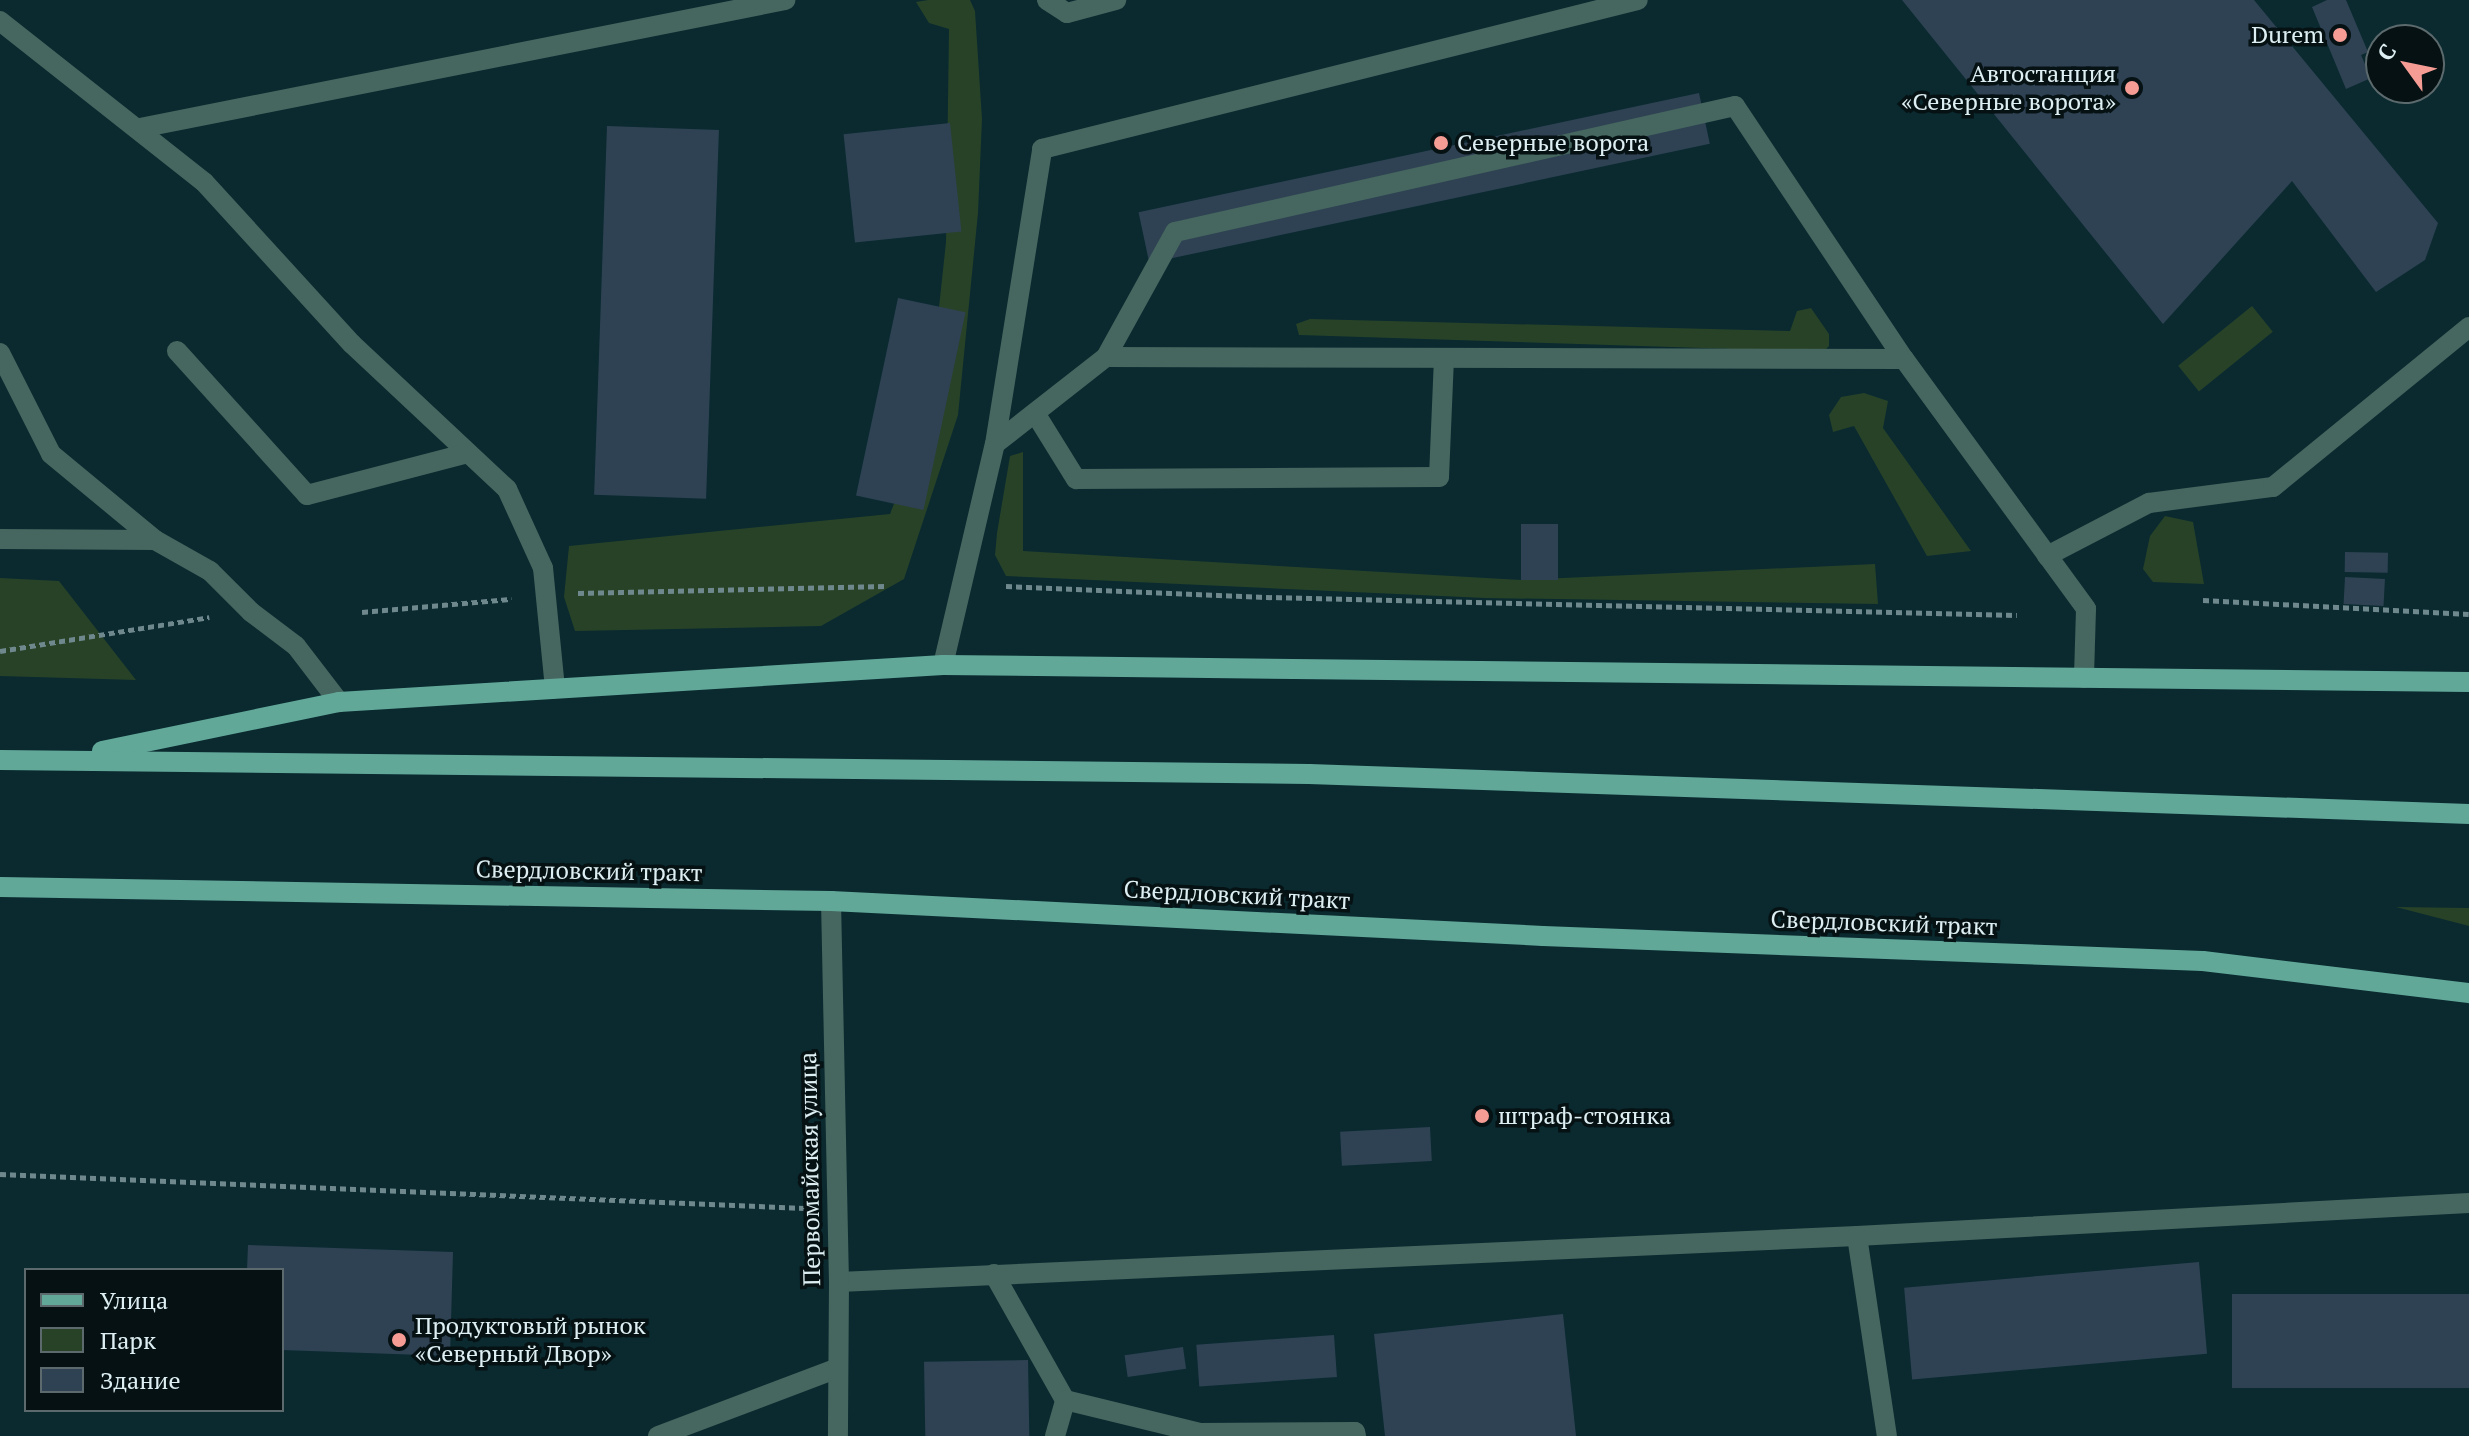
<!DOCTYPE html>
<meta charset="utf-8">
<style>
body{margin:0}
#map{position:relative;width:2469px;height:1436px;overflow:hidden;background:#0a2a30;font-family:"PT Serif",serif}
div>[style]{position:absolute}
.green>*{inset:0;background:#284228;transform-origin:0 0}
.building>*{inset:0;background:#2f4253;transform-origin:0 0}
.path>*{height:5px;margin-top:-2.5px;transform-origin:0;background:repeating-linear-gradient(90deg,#6f888d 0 6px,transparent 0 10px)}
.service>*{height:20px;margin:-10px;padding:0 10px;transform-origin:10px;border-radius:10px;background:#46675f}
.tertiary>*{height:20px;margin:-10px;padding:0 10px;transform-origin:10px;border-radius:10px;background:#46675f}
.primary>*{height:20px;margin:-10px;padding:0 10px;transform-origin:10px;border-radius:10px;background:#62a899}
.dots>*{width:22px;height:22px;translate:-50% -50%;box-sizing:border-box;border:4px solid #051113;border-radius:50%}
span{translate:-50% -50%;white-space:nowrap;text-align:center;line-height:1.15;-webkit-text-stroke:7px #051113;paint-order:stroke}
.poi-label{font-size:24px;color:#deeff3}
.right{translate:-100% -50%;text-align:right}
.left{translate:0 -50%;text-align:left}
.street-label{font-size:24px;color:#deeff3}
.legend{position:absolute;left:24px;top:1268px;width:260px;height:144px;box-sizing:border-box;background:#051113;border:2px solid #5c6a6d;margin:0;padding:10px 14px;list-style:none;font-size:24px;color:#deeff3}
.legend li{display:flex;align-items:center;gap:16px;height:40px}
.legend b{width:40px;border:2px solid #5c6a6d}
.north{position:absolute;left:2365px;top:24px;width:80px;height:80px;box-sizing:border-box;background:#051113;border:2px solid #5c6a6d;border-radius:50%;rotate:303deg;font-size:22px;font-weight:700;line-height:32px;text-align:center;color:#deeff3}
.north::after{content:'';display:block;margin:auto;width:28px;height:36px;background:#f59c95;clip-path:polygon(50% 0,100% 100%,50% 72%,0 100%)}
</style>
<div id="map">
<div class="green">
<i style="clip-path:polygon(928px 0,970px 0,975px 11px,982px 119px,978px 213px,958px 415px,904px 579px,821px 626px,575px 631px,564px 597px,569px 546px,890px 514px,927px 419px,946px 242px,949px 29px,929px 23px,916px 2px)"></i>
<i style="left:2252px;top:306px;width:33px;height:95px;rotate:51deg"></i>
<i style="clip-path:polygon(1811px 308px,1829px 334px,1829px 346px,1823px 352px,1299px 335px,1296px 324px,1310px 319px,1790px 331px,1797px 311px)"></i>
<i style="clip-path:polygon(1864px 393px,1888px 401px,1883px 428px,1971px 551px,1927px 556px,1854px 426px,1833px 432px,1829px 415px,1841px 397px)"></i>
<i style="clip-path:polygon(1023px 452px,1023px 551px,1521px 580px,1875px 564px,1878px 604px,1485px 598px,1006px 576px,995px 555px,997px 533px,1010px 456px)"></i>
<i style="clip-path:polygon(2165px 516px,2193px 522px,2204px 584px,2153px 582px,2143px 569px,2150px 536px)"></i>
<i style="clip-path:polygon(0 578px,59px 581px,136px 680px,0 676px)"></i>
<i style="clip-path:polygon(2396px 907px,2469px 908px,2469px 926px)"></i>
</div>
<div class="building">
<i style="clip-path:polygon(1902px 0,2254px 0,2438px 223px,2425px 260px,2376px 292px,2292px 181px,2163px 324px)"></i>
<i style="clip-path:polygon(2327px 0,2346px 0,2368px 52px,2361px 55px,2371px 78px,2346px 89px,2312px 7px)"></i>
<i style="left:1699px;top:93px;width:52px;height:573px;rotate:78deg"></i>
<i style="left:950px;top:123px;width:109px;height:107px;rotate:84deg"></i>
<i style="left:607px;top:126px;width:112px;height:369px;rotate:2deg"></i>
<i style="left:898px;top:298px;width:69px;height:202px;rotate:12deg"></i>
<i style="left:1521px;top:524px;width:37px;height:56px"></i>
<i style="left:2345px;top:552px;width:43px;height:20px;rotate:1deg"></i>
<i style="left:2345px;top:577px;width:40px;height:27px;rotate:3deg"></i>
<i style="left:1430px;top:1127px;width:34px;height:90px;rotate:87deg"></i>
<i style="clip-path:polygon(248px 1245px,453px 1252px,450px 1356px,282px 1350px,282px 1270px,247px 1270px)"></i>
<i style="left:2199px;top:1262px;width:92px;height:296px;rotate:85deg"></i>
<i style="left:2469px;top:1294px;width:94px;height:237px;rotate:90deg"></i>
<i style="clip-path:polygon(1563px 1314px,1576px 1436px,1385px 1436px,1374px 1334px)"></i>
<i style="left:1334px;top:1335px;width:42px;height:138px;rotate:86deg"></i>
<i style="left:1183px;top:1347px;width:22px;height:59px;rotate:82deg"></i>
<i style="left:1028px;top:1360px;width:76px;height:104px;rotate:89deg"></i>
</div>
<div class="path">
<i style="left:1006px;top:586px;width:260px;rotate:2.4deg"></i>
<i style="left:1266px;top:597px;width:751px;rotate:1.37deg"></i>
<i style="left:578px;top:593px;width:307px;rotate:-1.3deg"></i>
<i style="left:2203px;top:600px;width:266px;rotate:3deg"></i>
<i style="left:362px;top:612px;width:150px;rotate:-5deg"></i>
<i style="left:0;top:651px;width:212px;rotate:-9.2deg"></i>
<i style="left:0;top:1174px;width:805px;rotate:2.42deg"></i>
</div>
<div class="service">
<i style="left:1047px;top:0;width:24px;rotate:33deg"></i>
<i style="left:1067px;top:13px;width:51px;rotate:-14.9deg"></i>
<i style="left:0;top:21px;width:260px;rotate:38.3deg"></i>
<i style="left:204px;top:182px;width:219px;rotate:47.6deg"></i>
<i style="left:352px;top:344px;width:212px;rotate:43.1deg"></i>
<i style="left:507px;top:489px;width:87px;rotate:65.5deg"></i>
<i style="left:543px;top:568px;width:121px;rotate:84.3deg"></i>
<i style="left:140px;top:128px;width:658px;rotate:-11.22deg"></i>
<i style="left:177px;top:351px;width:194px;rotate:47.9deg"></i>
<i style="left:307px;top:495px;width:166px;rotate:-14.6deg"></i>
<i style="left:0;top:353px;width:113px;rotate:63.2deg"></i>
<i style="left:51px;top:454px;width:135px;rotate:39.6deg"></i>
<i style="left:155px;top:540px;width:63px;rotate:29.4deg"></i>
<i style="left:210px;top:571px;width:58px;rotate:45deg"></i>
<i style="left:251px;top:612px;width:56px;rotate:37.1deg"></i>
<i style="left:296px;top:646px;width:71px;rotate:52.5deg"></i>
<i style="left:1106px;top:357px;width:798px;rotate:0.14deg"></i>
<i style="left:1035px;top:413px;width:78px;rotate:58.2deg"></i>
<i style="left:1076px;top:479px;width:363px;rotate:-0.3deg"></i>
<i style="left:1439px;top:477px;width:119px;rotate:-87.6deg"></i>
<i style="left:995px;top:444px;width:299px;rotate:-80.9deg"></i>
<i style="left:1042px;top:149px;width:614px;rotate:-14.04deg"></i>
<i style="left:0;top:539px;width:155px;rotate:0.4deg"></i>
<i style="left:2047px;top:556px;width:115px;rotate:-27.5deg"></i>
<i style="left:2149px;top:503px;width:125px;rotate:-7.4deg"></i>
<i style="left:2273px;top:487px;width:253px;rotate:-39.2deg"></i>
<i style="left:943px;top:665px;width:227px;rotate:-76.8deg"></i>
<i style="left:995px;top:444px;width:141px;rotate:-38.1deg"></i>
<i style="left:1106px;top:357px;width:143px;rotate:-61.1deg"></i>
<i style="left:1175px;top:232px;width:574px;rotate:-12.68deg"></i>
<i style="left:1735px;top:106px;width:304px;rotate:56.3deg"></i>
<i style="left:1904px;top:359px;width:309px;rotate:53.9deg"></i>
<i style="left:2086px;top:609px;width:69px;rotate:91.7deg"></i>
<i style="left:1857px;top:1236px;width:202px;rotate:81.5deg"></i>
<i style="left:994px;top:1274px;width:145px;rotate:60.6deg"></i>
<i style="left:1065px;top:1400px;width:139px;rotate:13.7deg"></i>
<i style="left:1200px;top:1433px;width:155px;rotate:-0.4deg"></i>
<i style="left:1355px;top:1432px;width:4px;rotate:76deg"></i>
<i style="left:839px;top:1282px;width:1019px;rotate:-2.59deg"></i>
<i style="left:1857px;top:1236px;width:613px;rotate:-3.09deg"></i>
<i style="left:658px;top:1436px;width:192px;rotate:-20.7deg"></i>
<i style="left:1055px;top:1436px;width:37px;rotate:-74deg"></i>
</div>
<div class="tertiary">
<i style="left:831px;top:901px;width:381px;rotate:88.8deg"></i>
<i style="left:839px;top:1282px;width:154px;rotate:90.4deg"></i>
</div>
<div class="primary">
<i style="left:102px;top:751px;width:242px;rotate:-11.7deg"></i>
<i style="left:339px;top:702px;width:605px;rotate:-3.51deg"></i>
<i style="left:943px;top:665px;width:1526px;rotate:0.64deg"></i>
<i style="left:0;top:760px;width:1309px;rotate:0.61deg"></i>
<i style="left:1309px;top:774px;width:1161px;rotate:1.97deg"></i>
<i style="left:0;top:887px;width:831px;rotate:0.97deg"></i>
<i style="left:831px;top:901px;width:713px;rotate:2.81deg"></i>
<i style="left:1543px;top:936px;width:660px;rotate:2.17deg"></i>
<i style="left:2203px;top:961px;width:268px;rotate:6.9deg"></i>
</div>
<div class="dots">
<i style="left:2340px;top:35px;background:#f59c95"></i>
<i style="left:2132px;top:88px;background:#f59c95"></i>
<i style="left:1441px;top:143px;background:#f59c95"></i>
<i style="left:1482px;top:1116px;background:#f59c95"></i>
<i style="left:399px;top:1340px;background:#f59c95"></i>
</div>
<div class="poi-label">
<span class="right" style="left:2324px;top:35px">Durem</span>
<span class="right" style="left:2116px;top:88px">Автостанция<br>«Северные ворота»</span>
<span class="left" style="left:1457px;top:143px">Северные ворота</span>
<span class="left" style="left:1498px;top:1116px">штраф-стоянка</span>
<span class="left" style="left:415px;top:1340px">Продуктовый рынок<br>«Северный Двор»</span>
</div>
<div class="street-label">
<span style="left:589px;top:871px;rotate:1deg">Свердловский тракт</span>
<span style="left:1237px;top:895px;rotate:3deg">Свердловский тракт</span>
<span style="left:1884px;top:923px;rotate:2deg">Свердловский тракт</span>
<span style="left:810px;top:1169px;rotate:-91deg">Первомайская улица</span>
</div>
<ul class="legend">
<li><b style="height:10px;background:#62a899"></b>Улица</li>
<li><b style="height:22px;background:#284228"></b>Парк</li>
<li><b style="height:22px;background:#2f4253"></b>Здание</li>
</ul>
<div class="north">С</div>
</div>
